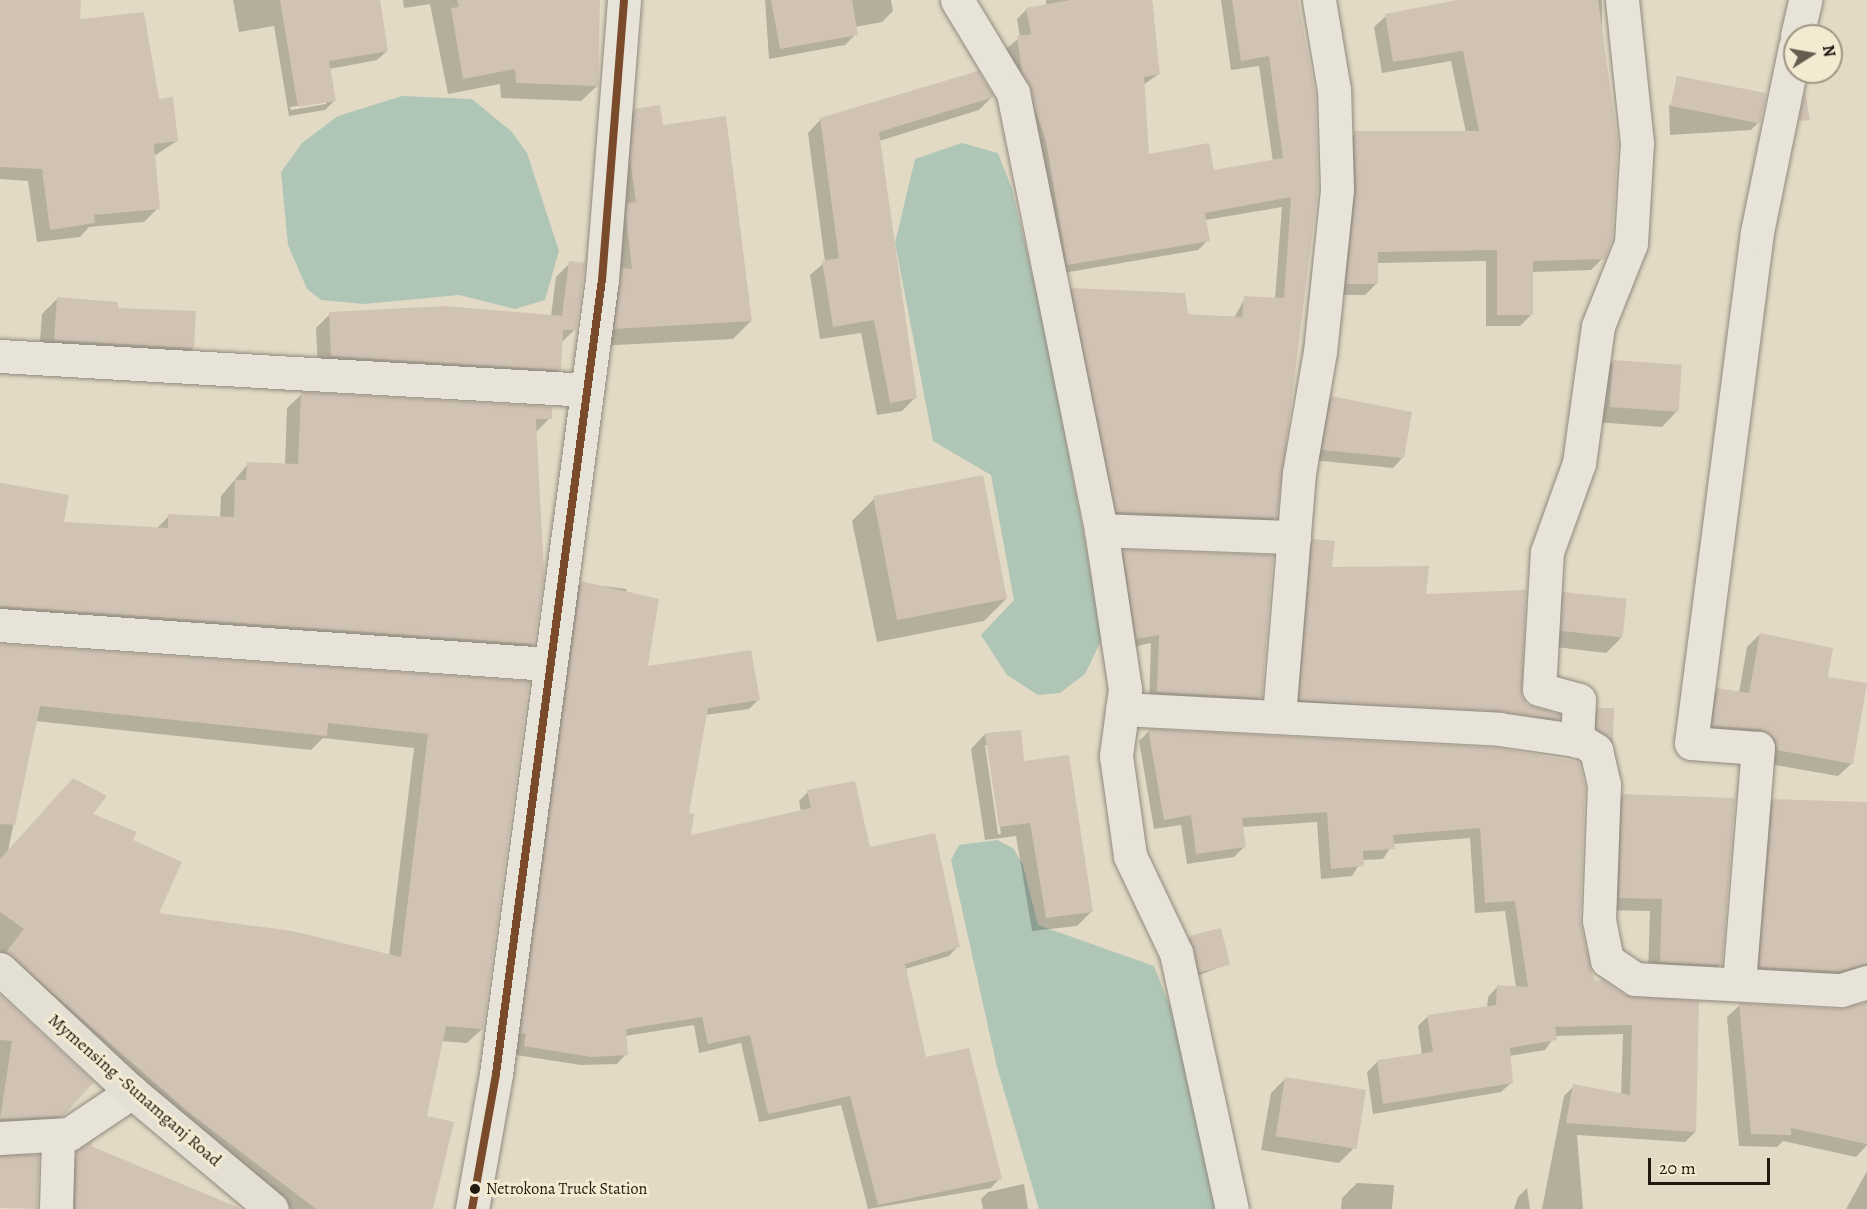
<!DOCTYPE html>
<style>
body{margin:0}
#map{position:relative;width:1867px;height:1209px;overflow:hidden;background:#e2dac5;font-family:Alegreya,serif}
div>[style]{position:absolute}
.water>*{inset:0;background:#afc6b6}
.shadow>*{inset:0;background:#0003}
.building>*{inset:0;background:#d1c3b4;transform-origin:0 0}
.roads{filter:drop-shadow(0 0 2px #908a7e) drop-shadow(0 0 2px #908a7e)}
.minor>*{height:33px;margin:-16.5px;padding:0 16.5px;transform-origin:16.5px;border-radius:16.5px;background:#e8e3d9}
.major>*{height:33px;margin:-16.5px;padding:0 16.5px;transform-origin:16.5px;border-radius:16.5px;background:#e4dfd3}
.bus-1>*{height:8px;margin:-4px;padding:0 4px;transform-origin:4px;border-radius:4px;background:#7a4b2a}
.dots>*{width:16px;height:16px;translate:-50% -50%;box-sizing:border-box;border:3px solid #f4ead2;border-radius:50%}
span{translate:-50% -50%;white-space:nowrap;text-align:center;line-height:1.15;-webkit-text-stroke:6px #f4ead2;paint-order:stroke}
.bus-label{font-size:16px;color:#221911}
.left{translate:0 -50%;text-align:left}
.street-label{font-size:18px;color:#221911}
.north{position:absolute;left:1783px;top:24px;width:60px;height:60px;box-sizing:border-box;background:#f4ead2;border:2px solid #a09685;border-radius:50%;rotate:79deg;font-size:16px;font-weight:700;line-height:24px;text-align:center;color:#221911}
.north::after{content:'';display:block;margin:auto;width:21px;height:27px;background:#655d50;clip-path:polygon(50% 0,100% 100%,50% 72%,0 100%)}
.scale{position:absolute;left:1648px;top:1158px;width:122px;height:27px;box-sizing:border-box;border:3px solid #221911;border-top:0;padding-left:8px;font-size:18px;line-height:21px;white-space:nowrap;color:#221911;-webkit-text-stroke:4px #f4ead2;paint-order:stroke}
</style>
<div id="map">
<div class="water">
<i style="clip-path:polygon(402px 96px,472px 99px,512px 132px,527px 153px,559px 251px,545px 300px,515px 309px,459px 295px,364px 304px,321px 300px,307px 289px,288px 245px,281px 172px,302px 143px,338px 116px)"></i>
<i style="clip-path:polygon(962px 143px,998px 153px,1012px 189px,1043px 320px,1103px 637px,1085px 674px,1060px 693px,1038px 695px,1007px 675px,981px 635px,1014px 600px,991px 475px,933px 441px,895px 243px,915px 159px)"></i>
<i style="clip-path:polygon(997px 840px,1013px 848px,1023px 865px,1038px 925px,1154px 966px,1177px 1024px,1218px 1209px,1039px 1209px,997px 1067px,951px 860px,959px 845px)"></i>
</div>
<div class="shadow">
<i style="clip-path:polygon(0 0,79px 0,78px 20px,158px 101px,177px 141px,154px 156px,158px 208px,144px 222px,89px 227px,80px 237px,37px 242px,28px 181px,0 179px)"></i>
<i style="clip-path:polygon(evenodd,233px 0,342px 0,387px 51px,377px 60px,329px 69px,335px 100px,325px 110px,289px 116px,274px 26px,239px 32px,233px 0,326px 101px,326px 104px,291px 110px,290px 107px,326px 101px)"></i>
<i style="clip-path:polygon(403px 0,597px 0,597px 86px,581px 101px,501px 98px,500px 84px,448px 94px,430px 4px,404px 8px)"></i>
<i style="clip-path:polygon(765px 0,891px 0,893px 11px,882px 22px,855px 27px,856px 34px,845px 45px,769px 59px)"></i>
<i style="clip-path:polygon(1046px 0,1152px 0,1159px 74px,1143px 85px,1148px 156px,1213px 171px,1273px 162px,1259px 66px,1231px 70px,1221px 0,1297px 0,1314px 92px,1275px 517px,1265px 527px,1107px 521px,1062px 299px,1072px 289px,1187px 316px,1234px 318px,1245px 298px,1275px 299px,1282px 207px,1205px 220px,1208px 240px,1198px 250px,1057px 274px,1007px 48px,1020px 37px,1017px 19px,1027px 9px,1046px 6px)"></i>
<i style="clip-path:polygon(1461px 0,1602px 0,1603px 258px,1591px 270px,1532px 272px,1532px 314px,1520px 326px,1486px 326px,1486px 261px,1377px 263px,1377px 283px,1365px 295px,1335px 295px,1343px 144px,1355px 133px,1466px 133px,1451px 61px,1382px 73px,1374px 27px,1386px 16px)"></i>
<i style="clip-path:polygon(992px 97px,979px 110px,879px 141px,915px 398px,902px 411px,877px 415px,861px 333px,820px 339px,810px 275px,825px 262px,808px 133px,821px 119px)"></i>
<i style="clip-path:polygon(1676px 99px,1759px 122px,1751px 130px,1670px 135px,1669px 106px)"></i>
<i style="clip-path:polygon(635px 110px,662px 126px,751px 321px,733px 339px,597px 346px,617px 128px)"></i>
<i style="clip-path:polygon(570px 263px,575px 329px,561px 343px,560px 369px,546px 383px,318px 370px,316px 328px,330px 314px,551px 316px,556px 277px)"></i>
<i style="clip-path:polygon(57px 299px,193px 348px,178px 363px,39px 355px,42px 314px)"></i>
<i style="clip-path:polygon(1613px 362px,1677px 411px,1662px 427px,1595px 422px,1598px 377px)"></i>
<i style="clip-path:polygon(302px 394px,550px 418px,535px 433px,533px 644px,518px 658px,0 621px,0 483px,67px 496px,63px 523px,156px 529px,169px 516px,220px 518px,221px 496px,248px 464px,285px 465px,287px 408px)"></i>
<i style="clip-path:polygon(1332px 397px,1403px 457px,1393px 468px,1312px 460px,1322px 408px)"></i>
<i style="clip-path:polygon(874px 499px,1007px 598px,984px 621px,877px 642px,852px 521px)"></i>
<i style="clip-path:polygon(1313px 541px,1331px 568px,1424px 595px,1519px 688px,1525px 706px,1558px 718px,1548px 728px,1290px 709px,1303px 551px)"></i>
<i style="clip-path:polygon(1124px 551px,1260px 697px,1251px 706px,1149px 701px,1151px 643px,1128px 648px,1115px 560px)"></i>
<i style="clip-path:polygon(581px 583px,626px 589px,646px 668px,758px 700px,749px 709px,705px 715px,687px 815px,689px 836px,801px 812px,799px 801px,808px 792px,958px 946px,949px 956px,905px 969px,925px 1059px,1000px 1178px,991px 1188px,868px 1209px,841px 1105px,759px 1122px,741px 1043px,699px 1053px,694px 1025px,625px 1036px,626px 1054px,617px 1064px,581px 1065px,516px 1055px,518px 1043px,512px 1042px,572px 592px)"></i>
<i style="clip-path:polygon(1564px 593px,1621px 638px,1606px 653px,1547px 646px,1549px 608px)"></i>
<i style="clip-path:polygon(1760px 634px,1826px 678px,1852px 763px,1838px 776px,1764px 763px,1700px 738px,1705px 702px,1718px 689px,1739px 693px,1747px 647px)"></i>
<i style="clip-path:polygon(evenodd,0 645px,528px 683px,482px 1029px,467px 1043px,441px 1041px,426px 1117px,432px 1209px,279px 1209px,0 971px,0 645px,35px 721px,311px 750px,323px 738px,414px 748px,389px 956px,157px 914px,130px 840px,91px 815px,8px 851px,35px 721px)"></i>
<i style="clip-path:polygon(1598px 709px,1612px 710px,1612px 743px,1605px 750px,1590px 736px,1591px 716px)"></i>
<i style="clip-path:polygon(1149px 731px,1497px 749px,1579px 920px,1594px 983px,1624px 996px,1695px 1132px,1685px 1142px,1577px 1135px,1583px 1209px,1542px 1209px,1564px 1096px,1574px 1086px,1621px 1095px,1623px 1034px,1555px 1036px,1545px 1050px,1509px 1056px,1512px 1082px,1501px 1092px,1373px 1114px,1367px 1072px,1378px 1061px,1422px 1055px,1418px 1026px,1428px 1016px,1487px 1008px,1488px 997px,1498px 986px,1516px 988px,1505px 911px,1475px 913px,1470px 838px,1393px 844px,1383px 859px,1362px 860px,1352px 876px,1321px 879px,1317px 822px,1242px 827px,1244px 847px,1234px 857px,1187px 864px,1181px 825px,1154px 829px,1139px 741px)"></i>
<i style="clip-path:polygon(evenodd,985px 734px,1023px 762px,1091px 912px,1077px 926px,1032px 931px,1016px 836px,985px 840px,971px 749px,985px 734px,985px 745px,988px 745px,1001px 834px,998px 834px,985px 745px)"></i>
<i style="clip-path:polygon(1623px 795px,1720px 964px,1707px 977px,1648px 974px,1650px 911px,1606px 910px,1610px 808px)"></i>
<i style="clip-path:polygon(1773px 800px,1867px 804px,1867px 980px,1747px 979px,1761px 813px)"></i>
<i style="clip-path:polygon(1190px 938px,1228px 964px,1192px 978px,1182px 945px)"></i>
<i style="clip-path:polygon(0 997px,62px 1115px,47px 1130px,0 1132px)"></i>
<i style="clip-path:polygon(1867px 1003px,1867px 1145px,1856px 1157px,1783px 1141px,1777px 1147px,1739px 1146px,1727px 1017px,1740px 1005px,1841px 1010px)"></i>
<i style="clip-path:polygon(1286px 1078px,1354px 1148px,1339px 1163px,1261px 1150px,1271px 1093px)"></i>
<i style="clip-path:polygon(90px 1147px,211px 1209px,60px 1209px,62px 1167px)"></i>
<i style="clip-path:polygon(1867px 1171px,1867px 1209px,1846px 1209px)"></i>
<i style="clip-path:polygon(1357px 1183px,1394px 1185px,1392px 1209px,1341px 1209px,1342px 1198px)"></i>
<i style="clip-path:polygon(1024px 1184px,1028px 1209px,983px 1209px,981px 1199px,988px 1192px)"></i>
<i style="clip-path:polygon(1527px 1188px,1530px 1209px,1514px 1209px,1518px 1197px)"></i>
</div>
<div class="building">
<i style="clip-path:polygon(0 0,81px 0,80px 19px,144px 12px,159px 99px,173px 97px,178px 141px,154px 144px,160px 209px,94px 215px,95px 223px,50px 230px,42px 169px,0 167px)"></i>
<i style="clip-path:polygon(280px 0,380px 0,388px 51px,329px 61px,336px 101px,298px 107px)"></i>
<i style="clip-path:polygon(457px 0,600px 0,598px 86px,516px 83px,515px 69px,463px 79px,451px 8px,459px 7px)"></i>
<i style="clip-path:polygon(771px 0,852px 0,858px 35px,780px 49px)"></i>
<i style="clip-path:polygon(1070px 0,1152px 0,1160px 74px,1144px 77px,1149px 154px,1209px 143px,1214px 170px,1283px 158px,1269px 56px,1241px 61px,1232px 0,1298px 0,1315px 92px,1318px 188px,1277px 518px,1116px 512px,1071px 288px,1185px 293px,1188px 314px,1242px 317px,1244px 296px,1284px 298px,1291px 197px,1205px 213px,1210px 241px,1067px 265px,1046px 141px,1022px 72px,1017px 36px,1031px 34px,1026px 8px)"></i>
<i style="clip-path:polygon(1457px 0,1598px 0,1618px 143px,1612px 239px,1605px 259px,1533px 261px,1533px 315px,1497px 315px,1497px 250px,1378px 252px,1378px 284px,1346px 284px,1356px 191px,1354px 131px,1479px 131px,1463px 51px,1393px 62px,1385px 14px)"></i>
<i style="clip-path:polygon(978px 71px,994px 97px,879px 132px,917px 398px,890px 403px,874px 320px,833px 327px,822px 261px,839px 258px,820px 118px)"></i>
<i style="clip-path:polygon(1805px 91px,1810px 120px,1799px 121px)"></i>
<i style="left:1766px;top:93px;width:31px;height:91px;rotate:101deg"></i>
<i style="clip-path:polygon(660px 105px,663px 125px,726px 116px,752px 321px,614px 329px,622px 268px,632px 269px,626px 216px,627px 203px,636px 202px,630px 160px,634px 109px)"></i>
<i style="clip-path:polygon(569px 261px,585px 263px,576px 330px,563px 330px,561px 370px,331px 356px,329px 312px,446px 306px,562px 316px)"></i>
<i style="clip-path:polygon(57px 297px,118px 302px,118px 308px,196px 311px,194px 348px,54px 340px)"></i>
<i style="left:1613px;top:360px;width:69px;height:47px;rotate:4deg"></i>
<i style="clip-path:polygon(301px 392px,552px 407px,552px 419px,536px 419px,544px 574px,534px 644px,0 606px,0 483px,69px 495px,64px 522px,168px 528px,168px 514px,234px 517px,235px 480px,246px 480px,247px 462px,298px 464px)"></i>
<i style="clip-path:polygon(1331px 396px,1412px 412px,1404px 458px,1322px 450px)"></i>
<i style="left:983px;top:475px;width:126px;height:112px;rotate:79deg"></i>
<i style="clip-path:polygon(1312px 539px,1335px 541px,1332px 567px,1429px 566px,1426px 594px,1526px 590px,1522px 696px,1527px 705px,1560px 714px,1559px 719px,1299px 700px)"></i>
<i style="clip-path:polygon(1123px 550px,1273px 555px,1262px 698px,1157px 692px,1159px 635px,1136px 639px)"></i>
<i style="clip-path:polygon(581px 581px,659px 599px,648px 666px,751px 650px,760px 700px,708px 708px,689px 813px,694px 814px,691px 835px,811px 808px,807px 790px,855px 781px,870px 847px,935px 833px,960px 947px,905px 964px,926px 1057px,969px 1048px,1002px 1179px,878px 1205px,850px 1096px,768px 1114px,750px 1035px,708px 1044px,702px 1017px,626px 1029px,628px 1055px,591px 1057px,524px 1046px,526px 1034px,520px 1033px)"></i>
<i style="left:1563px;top:592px;width:64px;height:39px;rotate:6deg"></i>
<i style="clip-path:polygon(1760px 633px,1833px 648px,1828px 677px,1867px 683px,1853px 764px,1777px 750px,1775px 739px,1760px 729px,1712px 726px,1717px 688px,1749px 693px)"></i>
<i style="clip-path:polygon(0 644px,529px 681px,483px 1029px,446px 1026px,427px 1116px,454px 1122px,433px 1209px,316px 1209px,187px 1111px,6px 952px,24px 929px,0 912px,0 859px,73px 778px,107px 796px,93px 814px,137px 832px,133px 840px,182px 862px,159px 913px,292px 931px,401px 957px,428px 734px,328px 723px,327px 736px,40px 706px,15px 825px,0 824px)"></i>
<i style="clip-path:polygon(1597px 708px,1614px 708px,1613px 744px,1596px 728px)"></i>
<i style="clip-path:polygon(1148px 729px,1497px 748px,1579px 762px,1585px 786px,1580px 920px,1589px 964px,1595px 981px,1603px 980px,1625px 995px,1699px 1001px,1696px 1132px,1566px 1123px,1573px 1084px,1630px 1095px,1632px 1025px,1555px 1027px,1557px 1040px,1510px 1048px,1513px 1083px,1383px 1104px,1377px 1060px,1433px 1052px,1427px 1015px,1496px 1005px,1497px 985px,1528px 987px,1515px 901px,1485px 903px,1480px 828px,1393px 835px,1395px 849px,1363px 851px,1364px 866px,1331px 869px,1327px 812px,1242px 818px,1246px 847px,1196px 854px,1191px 815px,1164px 820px)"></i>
<i style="clip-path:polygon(1021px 730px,1024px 761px,1069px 755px,1093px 912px,1046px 918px,1030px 823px,999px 827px,985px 733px)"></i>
<i style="clip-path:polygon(1622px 794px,1735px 798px,1722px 965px,1660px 962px,1662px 899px,1619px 898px)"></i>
<i style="clip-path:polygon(1773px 799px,1867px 802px,1867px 964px,1839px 971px,1759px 967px)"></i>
<i style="left:1221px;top:928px;width:38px;height:33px;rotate:76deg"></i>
<i style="clip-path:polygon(0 995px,94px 1082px,63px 1116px,0 1119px,12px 1041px,0 1040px)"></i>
<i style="clip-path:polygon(1867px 1002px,1867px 1144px,1791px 1128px,1791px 1135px,1751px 1134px,1739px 1003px,1840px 1009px)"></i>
<i style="left:1285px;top:1077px;width:82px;height:60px;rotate:9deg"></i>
<i style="clip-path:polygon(93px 1141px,91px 1146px,242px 1209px,75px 1209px,76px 1151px)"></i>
<i style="left:39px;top:1155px;width:54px;height:39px;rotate:92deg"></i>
</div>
<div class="roads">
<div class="minor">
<i style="left:957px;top:0;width:109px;rotate:58.9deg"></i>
<i style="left:1013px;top:93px;width:446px;rotate:78.6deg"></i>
<i style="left:1101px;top:530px;width:161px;rotate:81.4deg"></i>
<i style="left:1125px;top:689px;width:68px;rotate:97.7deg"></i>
<i style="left:1116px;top:756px;width:101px;rotate:82deg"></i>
<i style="left:1130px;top:856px;width:107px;rotate:64.6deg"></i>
<i style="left:1176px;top:953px;width:262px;rotate:77.7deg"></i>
<i style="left:1797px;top:36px;width:37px;rotate:-77deg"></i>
<i style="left:0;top:356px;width:588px;rotate:3.31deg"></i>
<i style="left:1101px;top:530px;width:193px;rotate:2.1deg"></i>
<i style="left:0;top:625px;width:549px;rotate:4.07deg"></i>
<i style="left:1122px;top:709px;width:378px;rotate:3deg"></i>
<i style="left:1499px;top:729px;width:84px;rotate:8.2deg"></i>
<i style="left:1582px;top:741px;width:17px;rotate:33deg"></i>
<i style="left:1596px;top:750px;width:35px;rotate:77deg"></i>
<i style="left:1604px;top:784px;width:136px;rotate:92.1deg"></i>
<i style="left:1599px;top:920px;width:41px;rotate:78.7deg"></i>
<i style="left:1607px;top:960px;width:34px;rotate:34deg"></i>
<i style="left:1635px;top:979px;width:206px;rotate:3.1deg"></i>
<i style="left:1841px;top:990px;width:27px;rotate:-17deg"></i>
<i style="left:1279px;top:716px;width:244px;rotate:-85.3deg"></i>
<i style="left:1299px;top:473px;width:123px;rotate:-80.2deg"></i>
<i style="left:1320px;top:352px;width:164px;rotate:-84deg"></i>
<i style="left:1337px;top:189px;width:99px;rotate:-91.7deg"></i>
<i style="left:1334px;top:90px;width:91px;rotate:-99.5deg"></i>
<i style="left:1577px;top:741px;width:41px;rotate:-87.2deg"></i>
<i style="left:1579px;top:700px;width:41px;rotate:-164.6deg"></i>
<i style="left:1539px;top:689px;width:137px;rotate:-86.7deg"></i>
<i style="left:1547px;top:552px;width:95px;rotate:-70.2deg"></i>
<i style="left:1579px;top:463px;width:138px;rotate:-82.1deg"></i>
<i style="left:1598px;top:326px;width:89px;rotate:-68.3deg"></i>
<i style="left:1631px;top:243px;width:100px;rotate:-86.6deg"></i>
<i style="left:1637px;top:143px;width:144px;rotate:-96deg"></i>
<i style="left:1739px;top:983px;width:236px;rotate:-85.4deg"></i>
<i style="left:1758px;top:748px;width:67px;rotate:-175.7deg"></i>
<i style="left:1691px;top:743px;width:515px;rotate:-82.64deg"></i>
<i style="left:1757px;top:232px;width:189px;rotate:-78.4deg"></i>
<i style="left:0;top:1138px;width:69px;rotate:-3.3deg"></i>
<i style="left:69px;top:1134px;width:76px;rotate:-33.7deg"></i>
<i style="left:56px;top:1209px;width:73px;rotate:-88.4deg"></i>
<i style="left:472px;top:1209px;width:137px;rotate:-79.9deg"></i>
<i style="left:496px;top:1074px;width:801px;rotate:-82.4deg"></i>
<i style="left:602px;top:280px;width:281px;rotate:-85.5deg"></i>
</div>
<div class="major">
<i style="left:0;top:969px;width:180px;rotate:43deg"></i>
<i style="left:132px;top:1092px;width:182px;rotate:39.9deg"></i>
</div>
</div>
<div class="bus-1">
<i style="left:472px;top:1209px;width:137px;rotate:-79.9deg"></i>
<i style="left:496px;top:1074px;width:801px;rotate:-82.4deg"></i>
<i style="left:602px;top:280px;width:281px;rotate:-85.5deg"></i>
</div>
<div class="dots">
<i style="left:475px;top:1189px;background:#221911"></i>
</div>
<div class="bus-label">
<span class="left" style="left:486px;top:1189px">Netrokona Truck Station</span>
</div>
<div class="street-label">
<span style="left:135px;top:1090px;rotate:41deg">Mymensing -Sunamganj Road</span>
</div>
<div class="north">N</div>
<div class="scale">20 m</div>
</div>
